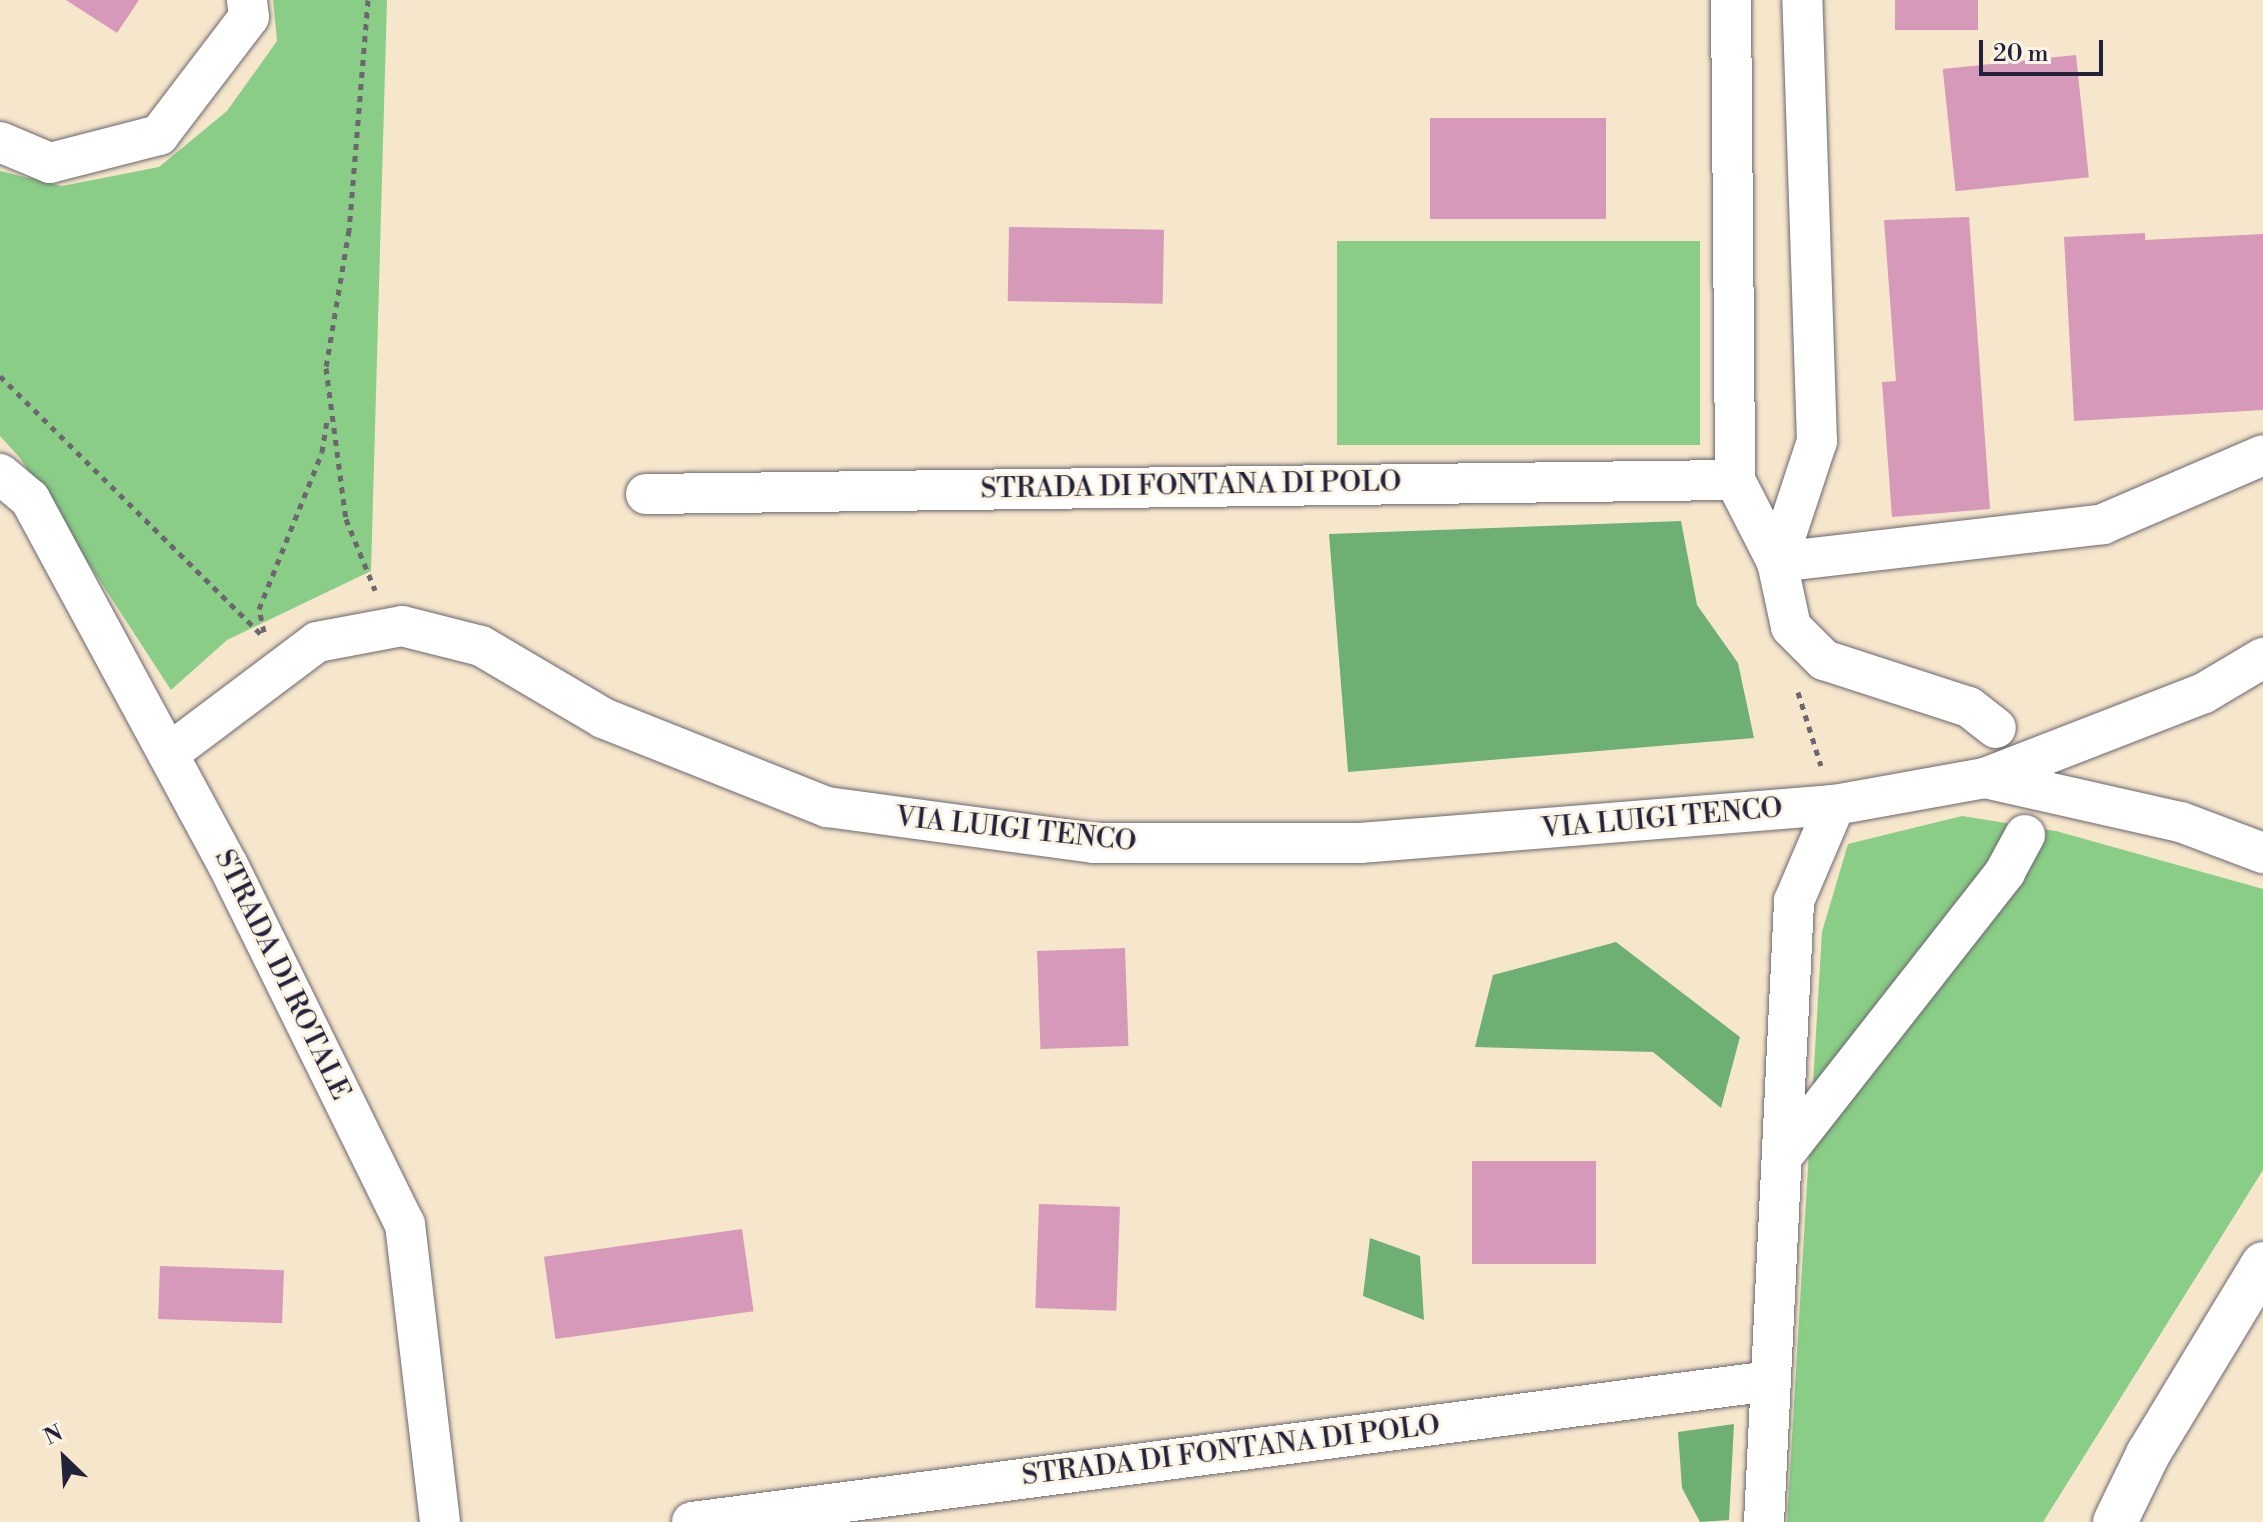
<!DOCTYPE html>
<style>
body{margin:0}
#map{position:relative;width:2263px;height:1522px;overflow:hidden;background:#f6e6cc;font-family:"Libre Bodoni",serif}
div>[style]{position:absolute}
.green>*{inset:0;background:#89cd86;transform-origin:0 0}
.forest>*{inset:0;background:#6eb073}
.building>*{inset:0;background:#d699b9;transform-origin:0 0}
.path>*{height:5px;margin-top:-2.5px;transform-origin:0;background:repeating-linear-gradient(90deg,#6c676e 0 6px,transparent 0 12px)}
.roads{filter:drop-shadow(0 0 2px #6c676e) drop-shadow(0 0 2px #6c676e)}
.minor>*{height:40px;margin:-20px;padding:0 20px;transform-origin:20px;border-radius:20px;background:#fff}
.tertiary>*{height:44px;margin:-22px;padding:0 22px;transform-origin:22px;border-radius:22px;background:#fff}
span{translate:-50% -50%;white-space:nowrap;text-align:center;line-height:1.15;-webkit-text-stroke:6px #fcf5e5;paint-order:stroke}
.street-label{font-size:28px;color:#22223b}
.north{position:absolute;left:24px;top:1418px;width:80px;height:80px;-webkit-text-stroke:6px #fcf5e5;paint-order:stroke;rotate:335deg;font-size:22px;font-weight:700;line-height:32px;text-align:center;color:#22223b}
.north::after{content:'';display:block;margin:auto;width:28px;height:36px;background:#22223b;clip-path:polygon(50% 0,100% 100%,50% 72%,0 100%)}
.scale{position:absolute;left:1979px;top:40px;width:124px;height:36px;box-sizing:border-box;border:4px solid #22223b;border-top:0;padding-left:10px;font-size:24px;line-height:28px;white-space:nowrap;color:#22223b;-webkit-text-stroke:6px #fcf5e5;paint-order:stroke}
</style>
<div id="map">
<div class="green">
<i style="clip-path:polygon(273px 0,387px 0,371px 571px,227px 640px,171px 690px,20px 458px,0 436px,0 171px,62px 186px,159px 167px,227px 111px,277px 41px)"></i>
<i style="left:1700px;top:241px;width:204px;height:363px;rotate:90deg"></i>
<i style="clip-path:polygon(1962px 816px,2056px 831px,2263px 889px,2263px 1170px,2043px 1522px,1787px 1522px,1822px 932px,1848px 844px)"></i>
</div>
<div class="forest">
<i style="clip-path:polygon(1681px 521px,1697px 605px,1738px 663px,1754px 738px,1348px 772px,1329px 534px)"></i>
<i style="clip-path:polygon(1616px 942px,1740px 1037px,1721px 1108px,1653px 1052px,1475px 1047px,1493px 975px)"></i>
<i style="clip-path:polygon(1370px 1238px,1420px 1256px,1424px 1320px,1363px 1296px)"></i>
<i style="clip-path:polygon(1734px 1424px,1729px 1520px,1700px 1522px,1682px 1488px,1678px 1432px)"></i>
</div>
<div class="building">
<i style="clip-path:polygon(66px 0,139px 0,117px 33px)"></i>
<i style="left:1895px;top:0;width:83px;height:30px"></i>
<i style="left:2076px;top:55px;width:123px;height:134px;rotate:84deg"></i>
<i style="left:1606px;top:118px;width:101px;height:176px;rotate:90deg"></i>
<i style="clip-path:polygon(1969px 217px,1990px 509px,1892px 517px,1882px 382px,1896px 381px,1884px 220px)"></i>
<i style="left:1009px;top:227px;width:155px;height:74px;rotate:1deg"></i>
<i style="clip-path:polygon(2145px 233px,2145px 240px,2263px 234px,2263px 410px,2074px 421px,2064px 237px)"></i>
<i style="left:1125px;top:948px;width:98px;height:88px;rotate:88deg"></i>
<i style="left:1596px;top:1161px;width:103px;height:124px;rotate:90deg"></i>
<i style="left:1039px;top:1204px;width:81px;height:104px;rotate:2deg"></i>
<i style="left:742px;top:1229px;width:83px;height:200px;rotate:82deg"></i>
<i style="left:160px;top:1266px;width:124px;height:53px;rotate:2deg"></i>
</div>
<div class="path">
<i style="left:368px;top:0;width:231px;rotate:94.7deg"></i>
<i style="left:349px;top:230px;width:140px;rotate:99.5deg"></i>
<i style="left:326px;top:368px;width:152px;rotate:82.5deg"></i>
<i style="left:346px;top:519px;width:77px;rotate:67.8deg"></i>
<i style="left:0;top:376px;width:367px;rotate:44.7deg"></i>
<i style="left:264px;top:632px;width:24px;rotate:-102deg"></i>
<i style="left:259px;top:609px;width:169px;rotate:-68.1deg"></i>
<i style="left:322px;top:452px;width:33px;rotate:-81deg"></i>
<i style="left:1798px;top:692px;width:77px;rotate:72.7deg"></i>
</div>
<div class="roads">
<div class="minor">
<i style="left:1731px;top:0;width:480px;rotate:89.5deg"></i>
<i style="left:1735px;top:480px;width:92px;rotate:62.9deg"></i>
<i style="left:1777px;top:562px;width:66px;rotate:77.8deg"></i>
<i style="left:1791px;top:627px;width:47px;rotate:45deg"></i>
<i style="left:1824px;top:660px;width:152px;rotate:18deg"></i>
<i style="left:1969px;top:707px;width:34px;rotate:38deg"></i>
<i style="left:0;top:142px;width:54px;rotate:22.8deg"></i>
<i style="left:50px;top:163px;width:113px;rotate:-14.4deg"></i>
<i style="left:159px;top:135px;width:148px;rotate:-52.7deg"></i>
<i style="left:249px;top:17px;width:17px;rotate:-97deg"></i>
<i style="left:0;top:474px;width:39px;rotate:40deg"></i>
<i style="left:30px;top:499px;width:416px;rotate:61.6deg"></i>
<i style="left:228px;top:865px;width:400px;rotate:63.8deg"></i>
<i style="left:405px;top:1224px;width:300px;rotate:83.3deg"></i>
<i style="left:646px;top:494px;width:1089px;rotate:-0.74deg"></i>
<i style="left:1777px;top:562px;width:127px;rotate:-71.7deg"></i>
<i style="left:1817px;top:441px;width:441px;rotate:-91.9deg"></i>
<i style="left:1777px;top:562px;width:328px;rotate:-6.6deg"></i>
<i style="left:2103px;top:524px;width:174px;rotate:-23.3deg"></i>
<i style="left:168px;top:754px;width:186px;rotate:-36.9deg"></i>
<i style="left:317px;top:642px;width:86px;rotate:-10.7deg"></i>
<i style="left:402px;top:626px;width:81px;rotate:14.2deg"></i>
<i style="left:481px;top:646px;width:142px;rotate:30.5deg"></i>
<i style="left:603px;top:718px;width:241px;rotate:21.7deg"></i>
<i style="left:827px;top:807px;width:269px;rotate:7.7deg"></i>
<i style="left:1094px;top:843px;width:266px"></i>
<i style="left:1360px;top:843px;width:477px;rotate:-4.6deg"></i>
<i style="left:1835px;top:805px;width:152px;rotate:-10.2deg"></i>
<i style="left:1985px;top:778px;width:235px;rotate:-21.2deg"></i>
<i style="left:2204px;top:693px;width:69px;rotate:-30.7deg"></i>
<i style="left:1985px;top:778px;width:201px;rotate:12.7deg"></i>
<i style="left:2181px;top:822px;width:88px;rotate:20.7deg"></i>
<i style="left:1785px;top:1153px;width:357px;rotate:-51.9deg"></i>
<i style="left:2005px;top:872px;width:42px;rotate:-61.6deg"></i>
<i style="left:692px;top:1522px;width:1087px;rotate:-7.45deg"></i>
<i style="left:1764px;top:1522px;width:622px;rotate:-87.23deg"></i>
<i style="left:1794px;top:901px;width:104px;rotate:-66.9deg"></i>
</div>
<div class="tertiary">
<i style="left:2115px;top:1522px;width:76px;rotate:-64.1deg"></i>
<i style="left:2148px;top:1454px;width:222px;rotate:-58.8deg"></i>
</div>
</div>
<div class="street-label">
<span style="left:1191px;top:486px;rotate:-1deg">STRADA DI FONTANA DI POLO</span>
<span style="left:1662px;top:819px;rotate:-5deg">VIA LUIGI TENCO</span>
<span style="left:1016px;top:830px;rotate:6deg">VIA LUIGI TENCO</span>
<span style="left:282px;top:975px;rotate:64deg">STRADA DI ROTALE</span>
<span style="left:1231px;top:1451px;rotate:-7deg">STRADA DI FONTANA DI POLO</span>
</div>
<div class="north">N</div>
<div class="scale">20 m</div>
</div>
